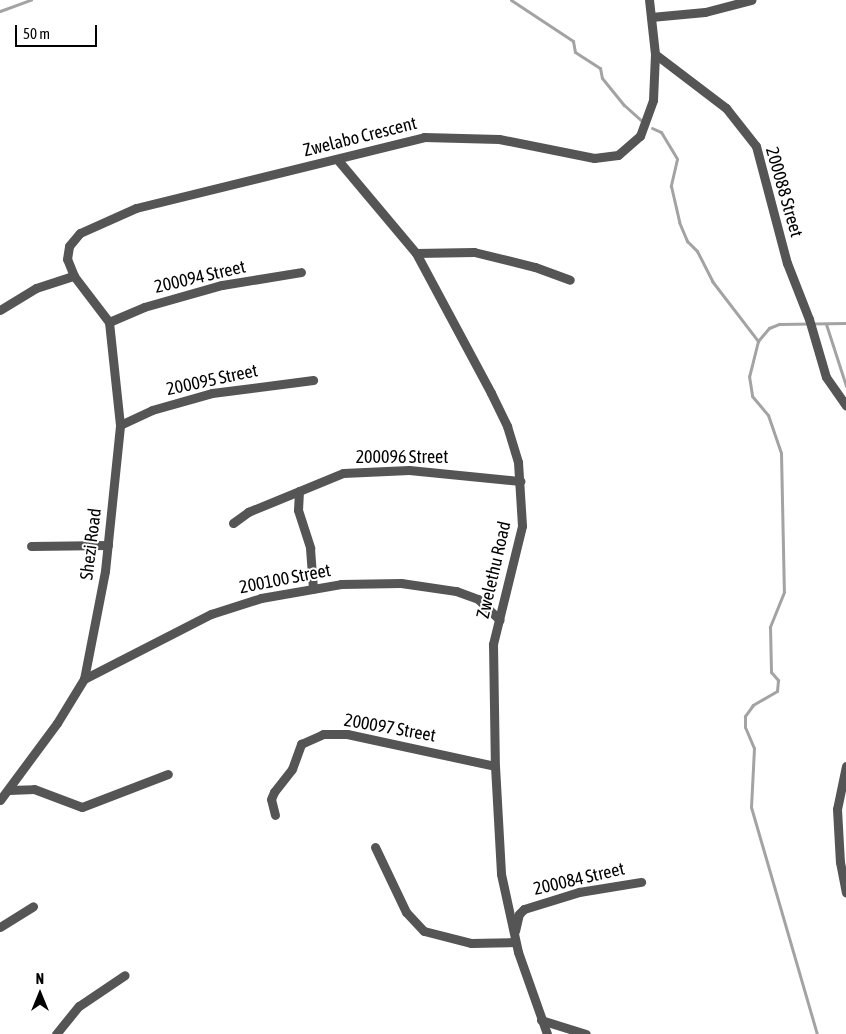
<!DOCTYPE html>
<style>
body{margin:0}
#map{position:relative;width:846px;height:1034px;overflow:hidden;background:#fff;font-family:"Asap Condensed",sans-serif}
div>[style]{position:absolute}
.stream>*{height:3px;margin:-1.5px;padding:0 1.5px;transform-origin:1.5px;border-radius:1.5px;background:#a3a3a3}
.minor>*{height:9px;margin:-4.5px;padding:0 4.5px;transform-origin:4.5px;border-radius:4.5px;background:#555}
span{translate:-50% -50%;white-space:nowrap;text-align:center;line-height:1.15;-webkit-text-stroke:4px #fff;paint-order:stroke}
.street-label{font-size:18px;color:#000}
.north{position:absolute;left:15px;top:969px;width:50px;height:50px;-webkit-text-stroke:4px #fff;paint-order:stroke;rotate:0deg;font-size:14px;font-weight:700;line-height:20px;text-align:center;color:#000}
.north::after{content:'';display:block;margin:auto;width:18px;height:22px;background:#000;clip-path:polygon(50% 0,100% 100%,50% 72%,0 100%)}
.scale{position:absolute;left:15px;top:25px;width:82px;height:22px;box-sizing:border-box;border:2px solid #000;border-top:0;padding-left:6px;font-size:15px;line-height:18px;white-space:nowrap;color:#000;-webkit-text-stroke:4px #fff;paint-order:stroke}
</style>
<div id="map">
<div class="stream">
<i style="left:511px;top:0;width:74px;rotate:33.5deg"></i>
<i style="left:573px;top:41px;width:11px;rotate:80deg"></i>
<i style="left:575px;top:52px;width:30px;rotate:33deg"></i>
<i style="left:600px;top:68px;width:10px;rotate:79deg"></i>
<i style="left:602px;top:78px;width:35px;rotate:51deg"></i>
<i style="left:624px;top:105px;width:25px;rotate:42deg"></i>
<i style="left:0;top:11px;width:33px;rotate:-20deg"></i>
<i style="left:652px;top:128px;width:10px;rotate:24deg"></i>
<i style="left:661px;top:132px;width:31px;rotate:59deg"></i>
<i style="left:677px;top:159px;width:28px;rotate:103deg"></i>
<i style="left:671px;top:186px;width:37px;rotate:77deg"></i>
<i style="left:679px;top:222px;width:21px;rotate:67deg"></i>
<i style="left:687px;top:241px;width:14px;rotate:45deg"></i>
<i style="left:697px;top:251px;width:34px;rotate:63deg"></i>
<i style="left:712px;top:281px;width:76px;rotate:52.5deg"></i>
<i style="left:758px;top:341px;width:36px;rotate:104deg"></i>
<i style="left:749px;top:376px;width:20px;rotate:81deg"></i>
<i style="left:752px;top:396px;width:25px;rotate:50deg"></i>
<i style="left:768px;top:415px;width:40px;rotate:71.1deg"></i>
<i style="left:781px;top:453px;width:139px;rotate:88.8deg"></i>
<i style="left:784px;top:592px;width:38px;rotate:112deg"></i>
<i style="left:770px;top:627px;width:45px;rotate:88.7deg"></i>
<i style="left:771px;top:672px;width:11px;rotate:49deg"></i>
<i style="left:778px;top:680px;width:11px;rotate:95deg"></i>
<i style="left:777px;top:691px;width:28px;rotate:150deg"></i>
<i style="left:753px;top:705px;width:14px;rotate:126deg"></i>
<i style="left:745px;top:716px;width:11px;rotate:90deg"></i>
<i style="left:745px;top:727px;width:23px;rotate:67deg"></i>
<i style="left:754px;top:748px;width:59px;rotate:92.9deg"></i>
<i style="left:751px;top:807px;width:236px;rotate:73.8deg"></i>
<i style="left:826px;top:324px;width:65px;rotate:72.1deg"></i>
<i style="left:758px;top:341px;width:17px;rotate:-50deg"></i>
<i style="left:769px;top:328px;width:11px;rotate:-22deg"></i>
<i style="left:779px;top:324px;width:67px;rotate:-0.9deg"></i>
</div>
<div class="minor">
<i style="left:651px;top:17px;width:54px;rotate:-5.3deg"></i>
<i style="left:705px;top:12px;width:48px;rotate:-14.6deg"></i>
<i style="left:655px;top:54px;width:89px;rotate:37.3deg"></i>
<i style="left:726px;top:108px;width:48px;rotate:51.7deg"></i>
<i style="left:756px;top:146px;width:121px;rotate:75.2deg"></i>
<i style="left:787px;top:263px;width:60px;rotate:68.6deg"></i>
<i style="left:809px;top:319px;width:60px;rotate:73.7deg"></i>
<i style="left:826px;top:377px;width:35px;rotate:55deg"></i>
<i style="left:337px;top:159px;width:123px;rotate:50deg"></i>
<i style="left:416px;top:253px;width:159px;rotate:61.8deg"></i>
<i style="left:491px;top:393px;width:37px;rotate:64deg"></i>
<i style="left:507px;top:426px;width:38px;rotate:73deg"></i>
<i style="left:518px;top:462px;width:64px;rotate:86.4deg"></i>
<i style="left:522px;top:526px;width:122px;rotate:103.8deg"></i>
<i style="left:493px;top:644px;width:122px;rotate:89.1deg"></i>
<i style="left:495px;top:766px;width:108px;rotate:86.8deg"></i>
<i style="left:501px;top:874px;width:80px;rotate:77.7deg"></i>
<i style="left:518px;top:952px;width:87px;rotate:70.5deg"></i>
<i style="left:416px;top:253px;width:58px;rotate:-1deg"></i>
<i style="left:474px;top:252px;width:63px;rotate:13.8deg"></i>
<i style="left:535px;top:267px;width:37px;rotate:20deg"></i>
<i style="left:0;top:310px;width:42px;rotate:-31.4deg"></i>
<i style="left:36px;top:288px;width:40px;rotate:-18deg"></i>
<i style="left:109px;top:322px;width:38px;rotate:-23deg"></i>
<i style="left:144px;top:307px;width:81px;rotate:-15.8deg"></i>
<i style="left:222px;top:285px;width:80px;rotate:-9.3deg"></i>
<i style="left:120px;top:425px;width:35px;rotate:-25deg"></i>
<i style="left:152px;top:410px;width:62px;rotate:-15.8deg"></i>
<i style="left:212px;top:393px;width:102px;rotate:-7.3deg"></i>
<i style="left:299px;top:491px;width:19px;rotate:93deg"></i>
<i style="left:298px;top:510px;width:40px;rotate:72deg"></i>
<i style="left:310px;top:548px;width:41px;rotate:85.8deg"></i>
<i style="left:233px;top:523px;width:19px;rotate:-36deg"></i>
<i style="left:248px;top:512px;width:103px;rotate:-22.3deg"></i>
<i style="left:343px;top:473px;width:66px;rotate:-2.6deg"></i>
<i style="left:409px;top:470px;width:112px;rotate:5.7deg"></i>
<i style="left:31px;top:546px;width:77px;rotate:-0.7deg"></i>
<i style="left:84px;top:679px;width:143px;rotate:-27.1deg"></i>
<i style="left:211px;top:614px;width:52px;rotate:-17.7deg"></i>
<i style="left:261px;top:598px;width:81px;rotate:-9.9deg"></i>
<i style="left:341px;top:584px;width:60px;rotate:-1deg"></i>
<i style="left:401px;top:583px;width:56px;rotate:8.3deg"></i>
<i style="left:456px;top:591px;width:23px;rotate:20deg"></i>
<i style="left:478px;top:599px;width:30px;rotate:44deg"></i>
<i style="left:846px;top:766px;width:44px;rotate:101.8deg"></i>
<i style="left:837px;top:809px;width:53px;rotate:86.8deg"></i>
<i style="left:840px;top:862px;width:31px;rotate:79deg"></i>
<i style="left:9px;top:790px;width:25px;rotate:-2deg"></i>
<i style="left:34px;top:789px;width:51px;rotate:20.6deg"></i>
<i style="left:82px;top:807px;width:92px;rotate:-21deg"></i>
<i style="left:0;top:800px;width:96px;rotate:-53.5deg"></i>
<i style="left:57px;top:723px;width:52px;rotate:-58.5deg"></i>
<i style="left:84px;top:679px;width:110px;rotate:-79deg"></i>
<i style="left:105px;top:571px;width:147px;rotate:-84.1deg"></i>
<i style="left:120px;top:425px;width:104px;rotate:-96.1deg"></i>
<i style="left:109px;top:322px;width:58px;rotate:-127.3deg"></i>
<i style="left:74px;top:276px;width:18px;rotate:-112deg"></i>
<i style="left:67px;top:259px;width:13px;rotate:-81deg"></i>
<i style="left:69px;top:246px;width:17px;rotate:-50deg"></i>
<i style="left:80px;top:233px;width:61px;rotate:-24.1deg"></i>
<i style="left:136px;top:208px;width:297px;rotate:-13.8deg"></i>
<i style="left:424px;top:137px;width:75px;rotate:1.5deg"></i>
<i style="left:499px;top:139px;width:97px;rotate:11.3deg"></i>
<i style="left:594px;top:158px;width:24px;rotate:-7deg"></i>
<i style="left:618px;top:155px;width:29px;rotate:-41deg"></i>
<i style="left:640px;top:136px;width:38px;rotate:-70deg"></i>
<i style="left:653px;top:100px;width:46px;rotate:-87.5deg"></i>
<i style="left:655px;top:54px;width:54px;rotate:-96.3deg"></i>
<i style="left:275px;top:815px;width:16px;rotate:-104deg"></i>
<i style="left:271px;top:799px;width:8px;rotate:-67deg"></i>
<i style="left:274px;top:792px;width:29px;rotate:-52deg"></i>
<i style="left:292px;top:769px;width:27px;rotate:-70deg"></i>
<i style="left:301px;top:744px;width:24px;rotate:-24deg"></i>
<i style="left:323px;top:734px;width:24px"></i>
<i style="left:347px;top:734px;width:151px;rotate:12.2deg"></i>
<i style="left:375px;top:847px;width:72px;rotate:64.5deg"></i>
<i style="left:406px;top:912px;width:26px;rotate:47deg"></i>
<i style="left:424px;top:931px;width:49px;rotate:14.3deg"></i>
<i style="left:471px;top:943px;width:44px;rotate:-1.3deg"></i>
<i style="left:0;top:927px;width:39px;rotate:-32deg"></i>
<i style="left:515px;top:931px;width:17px;rotate:-77deg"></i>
<i style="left:519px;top:914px;width:7px;rotate:-45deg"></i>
<i style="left:524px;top:909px;width:58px;rotate:-17.2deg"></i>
<i style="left:579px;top:892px;width:63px;rotate:-9.2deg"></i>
<i style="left:541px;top:1020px;width:47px;rotate:17.3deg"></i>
<i style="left:56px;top:1034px;width:36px;rotate:-51deg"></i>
<i style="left:79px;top:1006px;width:55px;rotate:-34deg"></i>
</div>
<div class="street-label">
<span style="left:360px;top:137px;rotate:-14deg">Zwelabo Crescent</span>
<span style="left:784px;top:192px;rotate:74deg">200088 Street</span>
<span style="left:200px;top:277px;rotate:-13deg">200094 Street</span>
<span style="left:212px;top:380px;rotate:-12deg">200095 Street</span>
<span style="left:402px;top:457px">200096 Street</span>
<span style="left:91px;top:544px;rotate:-83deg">Shezi Road</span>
<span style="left:494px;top:570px;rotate:-77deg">Zwelethu Road</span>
<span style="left:285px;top:579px;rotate:-11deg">200100 Street</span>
<span style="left:390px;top:728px;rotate:10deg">200097 Street</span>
<span style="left:579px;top:879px;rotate:-13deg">200084 Street</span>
</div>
<div class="north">N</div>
<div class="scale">50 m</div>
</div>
